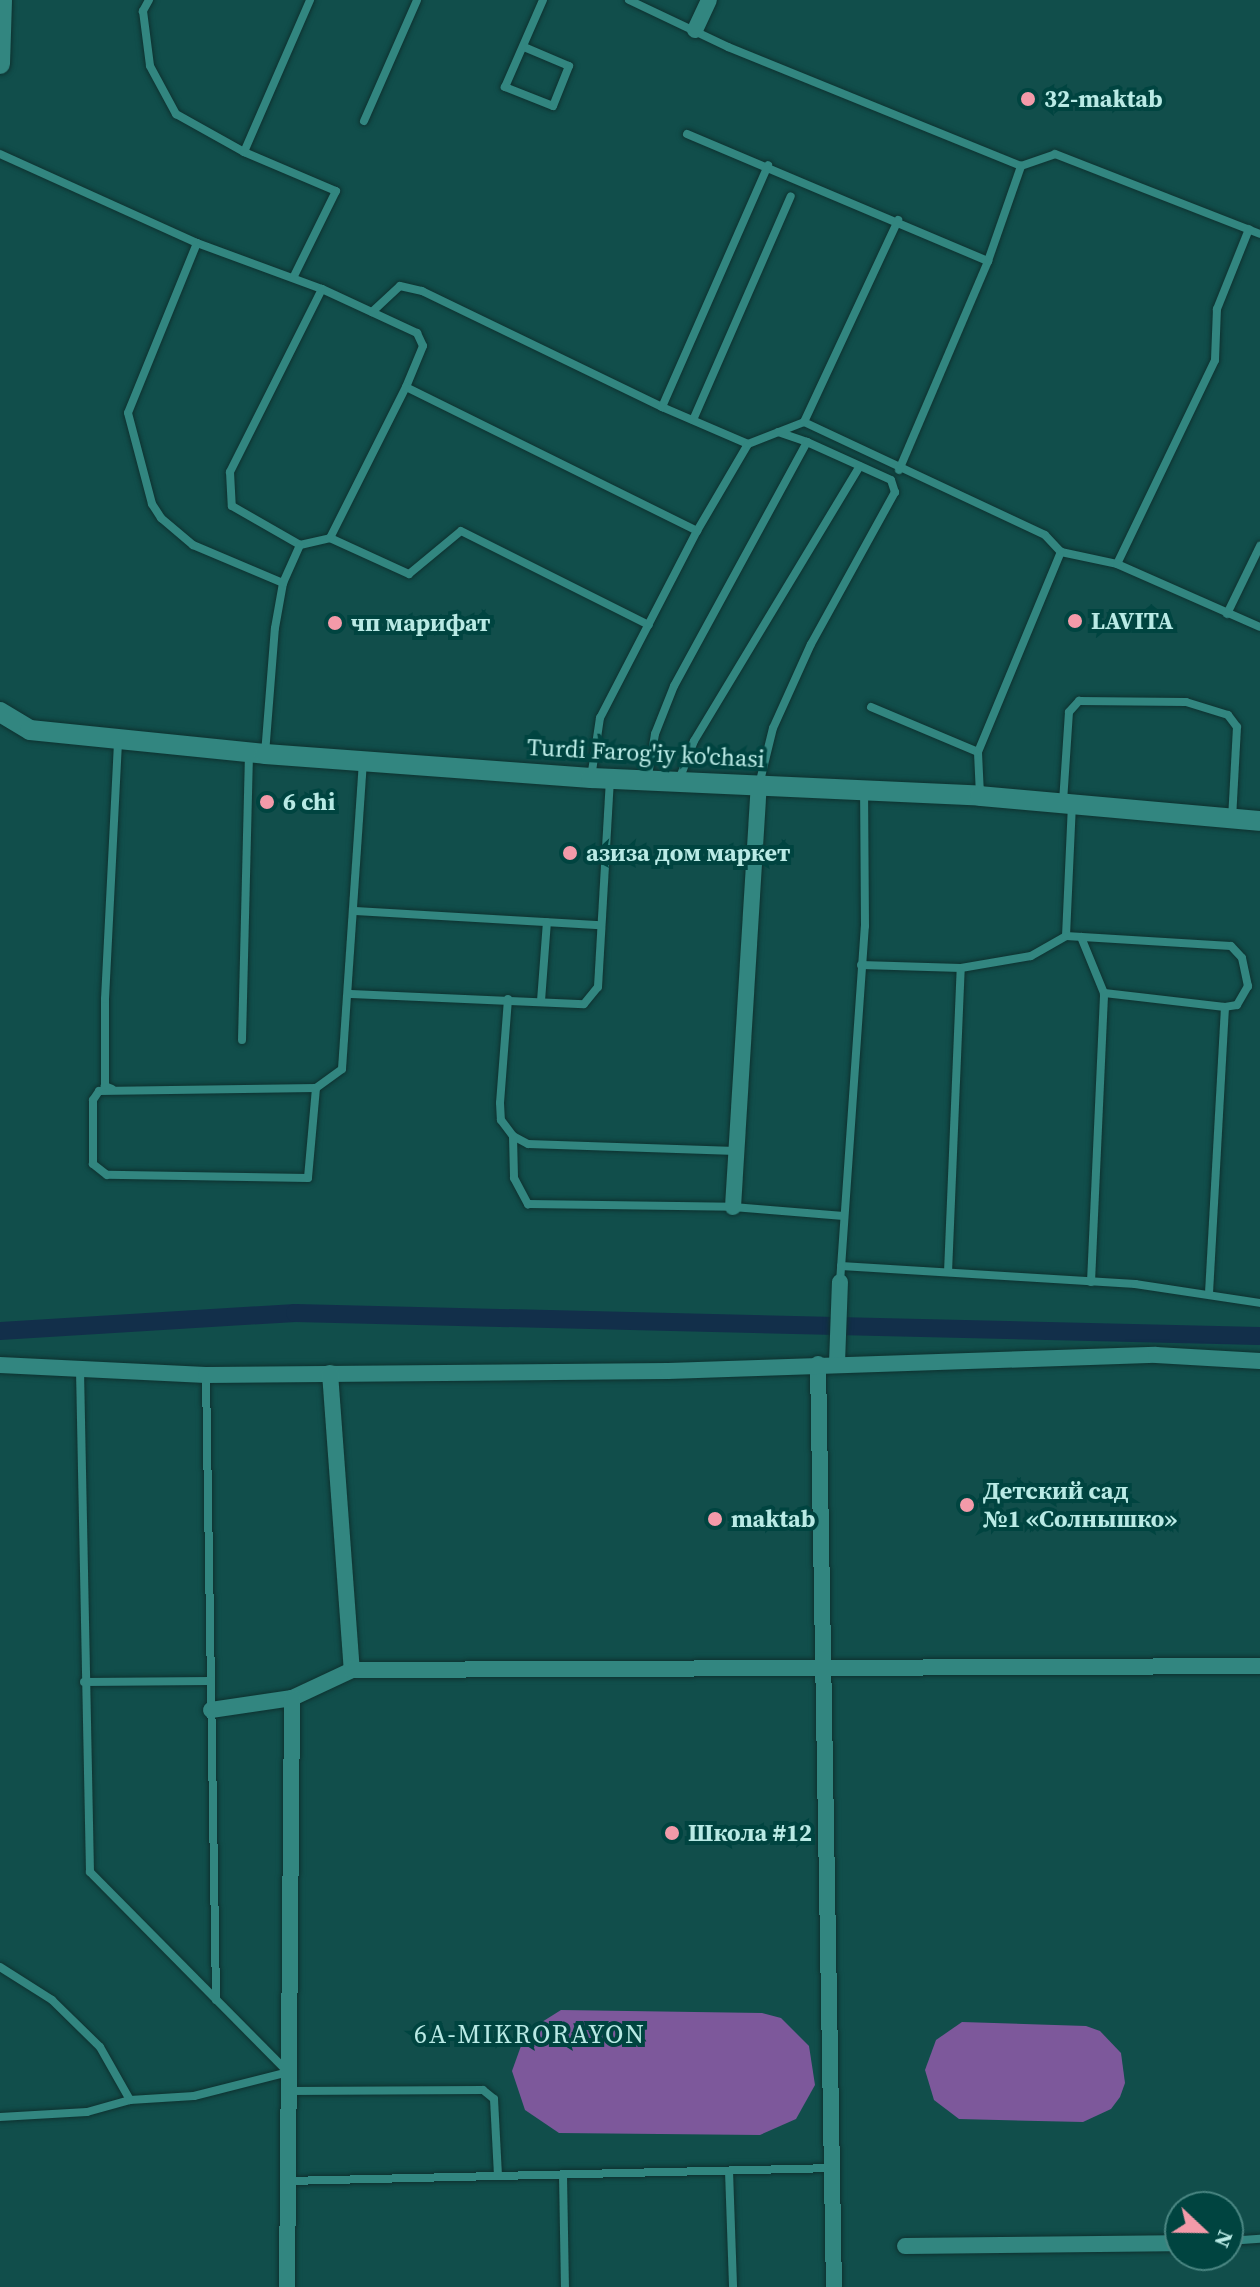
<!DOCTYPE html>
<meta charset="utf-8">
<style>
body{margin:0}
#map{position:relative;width:1260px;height:2287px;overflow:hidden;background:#114e4b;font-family:"Source Serif 4",serif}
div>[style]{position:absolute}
.green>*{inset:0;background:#7d589b}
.canal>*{height:18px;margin:-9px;padding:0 9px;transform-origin:9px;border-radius:9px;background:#122f4a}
.roads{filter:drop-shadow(0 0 2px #0e312f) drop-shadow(0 0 2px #0e312f)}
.service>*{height:8px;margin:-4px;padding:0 4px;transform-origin:4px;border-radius:4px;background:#328680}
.minor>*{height:16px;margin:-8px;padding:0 8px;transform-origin:8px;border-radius:8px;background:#328680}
.tertiary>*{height:20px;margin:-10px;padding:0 10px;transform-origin:10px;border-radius:10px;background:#328680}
.dots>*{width:22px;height:22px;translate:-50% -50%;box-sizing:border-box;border:4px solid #004440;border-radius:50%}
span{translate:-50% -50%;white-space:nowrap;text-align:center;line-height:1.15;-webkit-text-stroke:8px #004440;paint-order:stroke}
.poi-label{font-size:24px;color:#b9eae5;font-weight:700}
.left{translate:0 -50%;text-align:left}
.street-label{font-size:24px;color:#b9eae5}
.neighbourhood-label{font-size:26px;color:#b9eae5;letter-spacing:2px}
.north{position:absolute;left:1164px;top:2191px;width:80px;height:80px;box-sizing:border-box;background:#004440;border:2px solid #4a8682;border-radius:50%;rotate:112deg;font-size:22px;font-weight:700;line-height:32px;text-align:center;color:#b9eae5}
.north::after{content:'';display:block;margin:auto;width:28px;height:36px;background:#f39aa9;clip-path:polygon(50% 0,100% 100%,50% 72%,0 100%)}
</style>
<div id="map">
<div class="green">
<i style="clip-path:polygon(561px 2010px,762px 2013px,781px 2018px,809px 2046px,815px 2085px,796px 2119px,760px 2135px,559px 2133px,525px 2110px,512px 2071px,526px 2032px)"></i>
<i style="clip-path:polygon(962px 2022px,1086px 2026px,1100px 2031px,1121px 2053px,1125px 2083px,1120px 2097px,1111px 2109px,1083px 2122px,959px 2119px,934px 2100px,925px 2070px,936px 2040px)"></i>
</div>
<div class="canal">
<i style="left:0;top:1331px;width:296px;rotate:-3.5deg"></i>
<i style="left:295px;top:1313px;width:965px;rotate:1.37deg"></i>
</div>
<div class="roads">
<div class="service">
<i style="left:149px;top:0;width:13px;rotate:119deg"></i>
<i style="left:143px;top:11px;width:55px;rotate:82.7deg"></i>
<i style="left:150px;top:66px;width:55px;rotate:61.6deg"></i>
<i style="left:176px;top:114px;width:78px;rotate:29.2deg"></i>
<i style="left:244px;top:152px;width:100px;rotate:23deg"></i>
<i style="left:336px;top:191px;width:95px;rotate:116.3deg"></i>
<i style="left:629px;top:0;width:110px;rotate:25.4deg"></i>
<i style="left:728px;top:47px;width:316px;rotate:22.1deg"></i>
<i style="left:1021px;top:166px;width:36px;rotate:-19deg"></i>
<i style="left:1055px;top:154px;width:220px;rotate:21.3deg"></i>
<i style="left:524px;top:47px;width:49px;rotate:22.9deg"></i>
<i style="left:569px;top:66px;width:43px;rotate:111.8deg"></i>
<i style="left:553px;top:106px;width:52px;rotate:-158.4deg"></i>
<i style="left:505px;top:87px;width:95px;rotate:-66.4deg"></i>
<i style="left:364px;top:121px;width:132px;rotate:-66.3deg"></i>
<i style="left:687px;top:134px;width:327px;rotate:22.9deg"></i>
<i style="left:244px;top:152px;width:166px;rotate:-66.5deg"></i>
<i style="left:0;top:154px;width:216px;rotate:24.3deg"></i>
<i style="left:197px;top:243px;width:133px;rotate:20.2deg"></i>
<i style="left:322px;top:289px;width:205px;rotate:116.7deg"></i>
<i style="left:230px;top:472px;width:34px;rotate:87deg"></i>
<i style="left:232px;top:506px;width:78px;rotate:29.8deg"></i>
<i style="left:300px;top:545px;width:31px;rotate:-13deg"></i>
<i style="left:330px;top:538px;width:87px;rotate:24.5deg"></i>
<i style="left:409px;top:574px;width:67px;rotate:-39.6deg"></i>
<i style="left:461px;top:531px;width:210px;rotate:26.6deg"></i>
<i style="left:197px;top:243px;width:183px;rotate:112.1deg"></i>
<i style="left:128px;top:413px;width:94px;rotate:75.2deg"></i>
<i style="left:152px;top:504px;width:17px;rotate:57deg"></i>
<i style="left:161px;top:518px;width:42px;rotate:40.2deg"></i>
<i style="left:193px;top:545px;width:98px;rotate:22.9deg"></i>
<i style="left:322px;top:289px;width:105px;rotate:24.9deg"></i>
<i style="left:417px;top:333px;width:14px;rotate:65deg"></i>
<i style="left:423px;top:346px;width:44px;rotate:112.5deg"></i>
<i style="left:372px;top:312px;width:38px;rotate:-43deg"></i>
<i style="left:400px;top:286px;width:23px;rotate:13deg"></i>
<i style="left:422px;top:291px;width:267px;rotate:25.8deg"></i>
<i style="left:693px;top:420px;width:244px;rotate:-66.4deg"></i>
<i style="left:804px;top:422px;width:266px;rotate:25.1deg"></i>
<i style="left:1045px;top:535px;width:23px;rotate:47deg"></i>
<i style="left:778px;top:432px;width:31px;rotate:19deg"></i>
<i style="left:748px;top:444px;width:94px;rotate:-156.7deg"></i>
<i style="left:662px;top:407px;width:264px;rotate:-66.3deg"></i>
<i style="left:899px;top:470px;width:227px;rotate:-66.9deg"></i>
<i style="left:988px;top:261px;width:101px;rotate:-70.8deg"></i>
<i style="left:330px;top:538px;width:169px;rotate:-63.3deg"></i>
<i style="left:406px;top:387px;width:325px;rotate:26.3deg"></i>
<i style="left:1117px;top:564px;width:226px;rotate:-64.3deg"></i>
<i style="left:1215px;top:360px;width:51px;rotate:-87.8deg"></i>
<i style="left:1217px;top:309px;width:86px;rotate:-68.2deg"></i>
<i style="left:1227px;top:614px;width:76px;rotate:-64.1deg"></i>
<i style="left:871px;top:707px;width:116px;rotate:22.8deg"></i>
<i style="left:265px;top:754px;width:126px;rotate:-85.5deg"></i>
<i style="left:275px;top:628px;width:46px;rotate:-79.9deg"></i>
<i style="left:283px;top:583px;width:42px;rotate:-65.9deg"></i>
<i style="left:591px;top:778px;width:61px;rotate:-81.5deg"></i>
<i style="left:600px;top:718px;width:211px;rotate:-62.6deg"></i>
<i style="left:697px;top:531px;width:101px;rotate:-59.6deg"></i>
<i style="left:748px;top:444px;width:60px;rotate:-21.4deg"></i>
<i style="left:804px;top:422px;width:223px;rotate:-65deg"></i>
<i style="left:679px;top:780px;width:42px;rotate:-69deg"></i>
<i style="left:694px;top:741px;width:321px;rotate:-58.9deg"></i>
<i style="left:647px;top:781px;width:48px;rotate:-80.3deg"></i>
<i style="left:655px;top:734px;width:52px;rotate:-68.4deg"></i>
<i style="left:674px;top:686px;width:278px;rotate:-61.4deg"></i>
<i style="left:807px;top:442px;width:92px;rotate:24.3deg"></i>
<i style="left:891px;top:480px;width:13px;rotate:72deg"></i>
<i style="left:895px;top:492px;width:174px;rotate:118.9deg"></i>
<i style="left:811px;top:644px;width:92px;rotate:114.3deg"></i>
<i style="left:773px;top:728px;width:59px;rotate:103.8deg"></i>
<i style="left:980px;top:795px;width:43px;rotate:-92.7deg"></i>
<i style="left:978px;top:752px;width:217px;rotate:-67.5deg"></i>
<i style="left:1061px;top:552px;width:57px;rotate:12.1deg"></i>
<i style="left:1117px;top:564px;width:156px;rotate:23.8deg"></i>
<i style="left:1063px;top:802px;width:90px;rotate:-86.2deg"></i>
<i style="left:1069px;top:712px;width:15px;rotate:-48deg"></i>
<i style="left:1079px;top:701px;width:107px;rotate:0.5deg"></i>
<i style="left:1186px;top:702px;width:44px;rotate:17.2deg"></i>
<i style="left:1228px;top:715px;width:15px;rotate:53deg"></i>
<i style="left:1237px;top:727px;width:91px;rotate:93.1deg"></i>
<i style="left:355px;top:911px;width:246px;rotate:3.3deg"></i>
<i style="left:1066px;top:936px;width:132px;rotate:-87.4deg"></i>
<i style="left:1081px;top:937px;width:61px;rotate:67.7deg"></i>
<i style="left:1104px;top:993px;width:122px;rotate:6.6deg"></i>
<i style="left:861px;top:965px;width:100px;rotate:1.7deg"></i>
<i style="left:961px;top:968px;width:71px;rotate:-9.7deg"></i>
<i style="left:1031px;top:956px;width:40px;rotate:-29.7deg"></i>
<i style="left:1066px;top:936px;width:165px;rotate:3.5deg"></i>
<i style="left:1231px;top:946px;width:16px;rotate:47deg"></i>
<i style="left:1242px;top:958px;width:29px;rotate:78deg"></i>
<i style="left:1248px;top:986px;width:22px;rotate:120deg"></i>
<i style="left:1237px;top:1005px;width:12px;rotate:171deg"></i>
<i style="left:1225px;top:1007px;width:286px;rotate:93.2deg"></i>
<i style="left:351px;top:994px;width:233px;rotate:2.5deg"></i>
<i style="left:584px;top:1004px;width:22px;rotate:-51deg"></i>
<i style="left:598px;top:987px;width:207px;rotate:-86.7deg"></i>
<i style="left:508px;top:999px;width:104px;rotate:94.4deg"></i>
<i style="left:500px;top:1103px;width:17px;rotate:87deg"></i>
<i style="left:501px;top:1120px;width:20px;rotate:53deg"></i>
<i style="left:513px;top:1136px;width:17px;rotate:28deg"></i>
<i style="left:528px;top:1144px;width:208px;rotate:1.9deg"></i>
<i style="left:541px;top:1001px;width:79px;rotate:-85.7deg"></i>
<i style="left:242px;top:1040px;width:287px;rotate:-88.6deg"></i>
<i style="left:316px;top:1088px;width:90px;rotate:95.1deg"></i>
<i style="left:308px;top:1178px;width:201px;rotate:-179.1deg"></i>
<i style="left:107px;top:1175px;width:18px;rotate:-142deg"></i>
<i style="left:93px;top:1164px;width:64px;rotate:-90deg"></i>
<i style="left:93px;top:1100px;width:11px;rotate:-56deg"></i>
<i style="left:99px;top:1091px;width:217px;rotate:-0.8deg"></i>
<i style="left:316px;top:1088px;width:32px;rotate:-36deg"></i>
<i style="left:342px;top:1069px;width:308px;rotate:-86.1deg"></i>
<i style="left:112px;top:1089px;width:8px;rotate:-157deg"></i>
<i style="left:105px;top:1086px;width:87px;rotate:-90deg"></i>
<i style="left:105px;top:999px;width:260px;rotate:-87.1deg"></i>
<i style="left:513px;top:1136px;width:42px;rotate:88.6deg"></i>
<i style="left:514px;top:1178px;width:30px;rotate:62deg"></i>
<i style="left:528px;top:1204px;width:205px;rotate:0.8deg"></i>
<i style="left:733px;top:1207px;width:111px;rotate:4.6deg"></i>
<i style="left:841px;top:1266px;width:295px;rotate:3.5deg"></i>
<i style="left:1135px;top:1284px;width:126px;rotate:8.6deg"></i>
<i style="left:948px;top:1272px;width:304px;rotate:-87.6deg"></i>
<i style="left:840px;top:1282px;width:357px;rotate:-86deg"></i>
<i style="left:865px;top:926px;width:135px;rotate:-90.4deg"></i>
<i style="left:1091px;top:1282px;width:289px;rotate:-87.4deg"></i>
<i style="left:80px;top:1370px;width:502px;rotate:88.86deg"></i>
<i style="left:90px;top:1872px;width:281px;rotate:45.3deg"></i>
<i style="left:206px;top:1375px;width:625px;rotate:89.08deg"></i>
<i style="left:84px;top:1682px;width:127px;rotate:-0.5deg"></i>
<i style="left:0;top:1967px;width:62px;rotate:32.4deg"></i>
<i style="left:52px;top:2000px;width:67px;rotate:44.4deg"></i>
<i style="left:100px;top:2047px;width:61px;rotate:60.5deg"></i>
<i style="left:289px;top:2091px;width:194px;rotate:-0.3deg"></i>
<i style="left:483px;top:2090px;width:14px;rotate:39deg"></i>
<i style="left:494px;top:2099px;width:77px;rotate:87deg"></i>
<i style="left:0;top:2117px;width:87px;rotate:-3.3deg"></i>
<i style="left:87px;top:2112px;width:45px;rotate:-15.6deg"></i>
<i style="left:130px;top:2100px;width:64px;rotate:-3.6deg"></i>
<i style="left:194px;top:2096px;width:97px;rotate:-14.3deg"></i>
<i style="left:729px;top:2171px;width:116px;rotate:88deg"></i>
<i style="left:563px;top:2175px;width:112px;rotate:89deg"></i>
<i style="left:287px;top:2181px;width:546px;rotate:-1.36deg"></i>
<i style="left:1228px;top:2241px;width:32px;rotate:-4deg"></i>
</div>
<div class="minor">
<i style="left:695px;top:30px;width:33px;rotate:-65deg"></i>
<i style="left:733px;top:1207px;width:422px;rotate:-86.5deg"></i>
<i style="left:837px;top:1363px;width:81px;rotate:-87.9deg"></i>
<i style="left:818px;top:1364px;width:923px;rotate:89.01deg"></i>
<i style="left:0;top:1365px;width:206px;rotate:2.8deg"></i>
<i style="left:206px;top:1375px;width:462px;rotate:-0.5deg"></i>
<i style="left:668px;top:1371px;width:488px;rotate:-1.9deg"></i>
<i style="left:1156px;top:1355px;width:104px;rotate:3.3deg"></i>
<i style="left:330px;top:1373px;width:298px;rotate:85.8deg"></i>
<i style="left:211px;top:1710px;width:82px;rotate:-8.4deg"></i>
<i style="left:292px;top:1698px;width:66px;rotate:-25deg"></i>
<i style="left:352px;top:1670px;width:908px;rotate:-0.25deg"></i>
<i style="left:905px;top:2246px;width:266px;rotate:-0.6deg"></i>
<i style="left:287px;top:2287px;width:589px;rotate:-89.51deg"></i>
</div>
<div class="tertiary">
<i style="left:0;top:64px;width:64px;rotate:-88.2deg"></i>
<i style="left:0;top:712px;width:35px;rotate:31deg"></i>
<i style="left:30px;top:730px;width:236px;rotate:5.8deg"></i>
<i style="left:265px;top:754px;width:327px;rotate:4.2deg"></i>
<i style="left:591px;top:778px;width:389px;rotate:2.6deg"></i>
<i style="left:980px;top:796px;width:281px;rotate:5.1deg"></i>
</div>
</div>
<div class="dots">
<i style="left:1028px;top:99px;background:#f39aa9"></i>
<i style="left:1075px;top:621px;background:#f39aa9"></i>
<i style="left:335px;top:623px;background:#f39aa9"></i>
<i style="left:267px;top:802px;background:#f39aa9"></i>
<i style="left:570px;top:853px;background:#f39aa9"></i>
<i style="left:967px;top:1505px;background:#f39aa9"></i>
<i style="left:715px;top:1519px;background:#f39aa9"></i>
<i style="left:672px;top:1833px;background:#f39aa9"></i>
</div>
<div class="poi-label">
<span class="left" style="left:1044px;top:99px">32-maktab</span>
<span class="left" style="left:1091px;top:621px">LAVITA</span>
<span class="left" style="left:351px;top:623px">чп марифат</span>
<span class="left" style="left:283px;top:802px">6 chi</span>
<span class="left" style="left:586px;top:853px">азиза дом маркет</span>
<span class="left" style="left:983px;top:1505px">Детский сад<br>№1 «Солнышко»</span>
<span class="left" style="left:731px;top:1519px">maktab</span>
<span class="left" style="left:688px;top:1833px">Школа #12</span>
</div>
<div class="street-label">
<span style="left:646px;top:753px;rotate:3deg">Turdi Farog'iy ko'chasi</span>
</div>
<div class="neighbourhood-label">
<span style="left:530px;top:2035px">6A-MIKRORAYON</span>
</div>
<div class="north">N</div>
</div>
